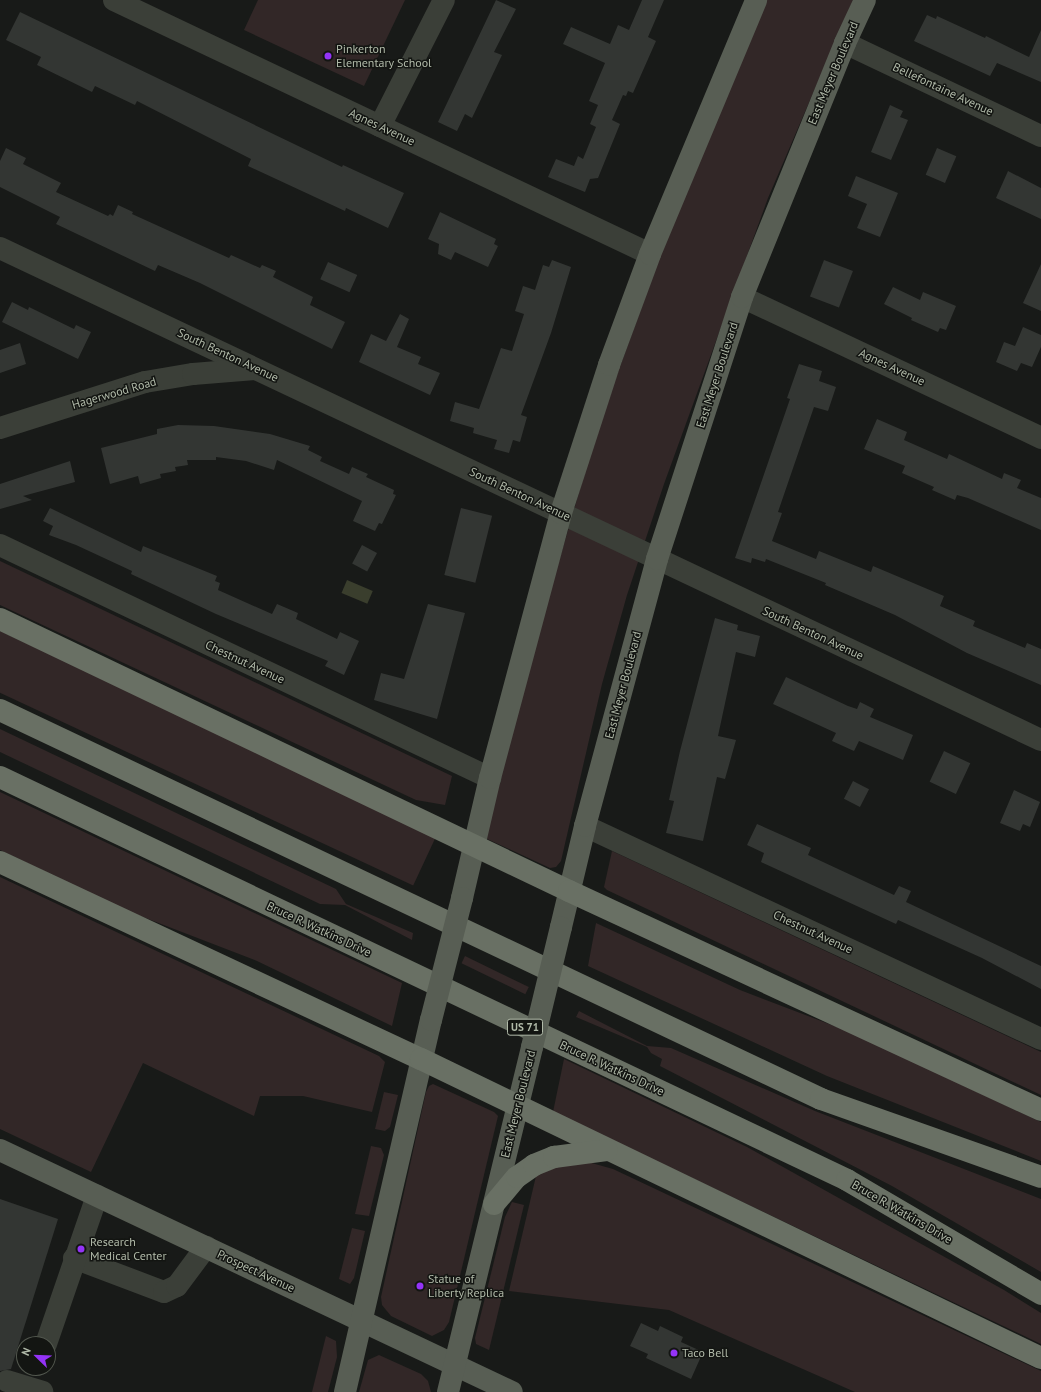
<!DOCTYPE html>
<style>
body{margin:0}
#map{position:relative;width:1041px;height:1392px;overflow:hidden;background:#181a18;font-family:"PT Sans",sans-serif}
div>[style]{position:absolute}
.green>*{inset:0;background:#322727;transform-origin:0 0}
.water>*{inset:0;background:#3a3e2d;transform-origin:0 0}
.building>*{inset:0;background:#333633;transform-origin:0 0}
.minor>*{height:22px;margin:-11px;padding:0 11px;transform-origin:11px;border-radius:11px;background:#3b3f38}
.major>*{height:22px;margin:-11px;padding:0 11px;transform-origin:11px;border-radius:11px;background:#585e54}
.highway>*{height:22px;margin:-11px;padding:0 11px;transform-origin:11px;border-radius:11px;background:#697064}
.major-bridge>*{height:22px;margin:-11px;padding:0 11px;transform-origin:11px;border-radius:11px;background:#585e54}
.dots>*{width:11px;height:11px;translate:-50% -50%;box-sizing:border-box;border:2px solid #131512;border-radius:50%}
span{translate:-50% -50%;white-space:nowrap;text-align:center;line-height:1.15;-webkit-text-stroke:3px #131512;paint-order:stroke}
.shield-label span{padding:1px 3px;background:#131512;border:1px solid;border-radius:3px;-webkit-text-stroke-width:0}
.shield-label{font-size:11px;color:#b1baa9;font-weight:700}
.poi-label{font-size:12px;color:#b1baa9}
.left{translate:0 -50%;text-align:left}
.street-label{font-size:12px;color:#b1baa9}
.north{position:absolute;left:16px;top:1336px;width:40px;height:40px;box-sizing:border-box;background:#131512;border:1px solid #52574e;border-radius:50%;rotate:293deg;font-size:11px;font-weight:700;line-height:16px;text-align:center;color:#b1baa9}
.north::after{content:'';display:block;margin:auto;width:14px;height:18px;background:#9433f7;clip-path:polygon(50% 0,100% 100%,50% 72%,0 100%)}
</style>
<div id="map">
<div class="green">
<i style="clip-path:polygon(258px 0,405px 0,364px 86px,244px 30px)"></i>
<i style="clip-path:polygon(766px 0,853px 0,768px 198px,664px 484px,627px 595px,602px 684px,561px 861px,556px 867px,550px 868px,485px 838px,530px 661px,598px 427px,666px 240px)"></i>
<i style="clip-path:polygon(0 561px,452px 776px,445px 805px,416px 800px,0 605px)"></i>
<i style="left:0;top:631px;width:482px;height:56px;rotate:25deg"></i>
<i style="clip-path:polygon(0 729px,336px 889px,346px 904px,413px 933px,412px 940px,345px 905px,320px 904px,0 752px)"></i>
<i style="clip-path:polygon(0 792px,402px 983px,392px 1026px,257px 961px,130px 912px,0 850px)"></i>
<i style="clip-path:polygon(612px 851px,1041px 1052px,1041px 1095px,607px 890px,604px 887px)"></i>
<i style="clip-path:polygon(0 877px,379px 1056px,385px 1062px,372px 1112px,303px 1096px,260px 1096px,254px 1116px,143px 1063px,91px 1172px,0 1129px)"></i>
<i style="clip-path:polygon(596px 923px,740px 990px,850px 1032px,1041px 1122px,1041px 1161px,827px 1076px,588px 966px)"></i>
<i style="left:465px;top:956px;width:71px;height:8px;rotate:26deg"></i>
<i style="clip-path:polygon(579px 1011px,647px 1046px,671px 1048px,815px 1111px,1041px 1199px,1041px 1272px,892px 1186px,660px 1066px,662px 1059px,651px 1053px,647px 1047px,576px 1017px)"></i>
<i style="clip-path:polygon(564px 1059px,747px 1147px,1004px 1290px,1041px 1313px,1041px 1344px,553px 1112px)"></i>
<i style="clip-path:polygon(433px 1084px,494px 1112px,498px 1116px,449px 1322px,444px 1330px,432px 1336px,391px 1316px,382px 1305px,381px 1297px,426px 1092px,429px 1086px)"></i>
<i style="clip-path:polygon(384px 1092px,398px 1095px,390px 1127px,385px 1131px,375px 1129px)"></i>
<i style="clip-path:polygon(371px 1146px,381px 1148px,384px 1155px,369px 1216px,355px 1214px)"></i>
<i style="clip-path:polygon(588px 1162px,613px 1169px,1041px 1371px,1041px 1392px,855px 1392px,669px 1310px,509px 1291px,536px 1176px,544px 1169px)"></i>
<i style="clip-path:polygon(512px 1202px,524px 1205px,489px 1350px,476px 1344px,475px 1338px,505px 1217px)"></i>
<i style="clip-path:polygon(352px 1228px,365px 1231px,354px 1278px,350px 1284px,339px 1279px)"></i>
<i style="clip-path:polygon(326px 1336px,336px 1341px,337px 1357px,328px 1392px,312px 1392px)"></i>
<i style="clip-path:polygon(379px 1355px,421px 1374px,428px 1381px,431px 1392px,359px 1392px,368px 1360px)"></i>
</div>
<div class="water">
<i style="left:347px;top:580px;width:28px;height:14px;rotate:23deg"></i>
</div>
<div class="building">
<i style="clip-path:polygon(496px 0,516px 9px,494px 52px,502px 55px,472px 118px,465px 114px,457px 131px,438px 122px)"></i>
<i style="clip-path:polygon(642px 0,664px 0,648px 37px,656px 41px,633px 93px,628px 91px,626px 96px,623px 95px,612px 120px,620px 124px,598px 178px,590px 179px,585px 192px,548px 177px,556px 159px,574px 166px,578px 156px,583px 159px,596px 127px,590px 124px,598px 105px,589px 101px,605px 63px,563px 44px,571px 27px,610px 44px,618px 25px,629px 30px)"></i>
<i style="clip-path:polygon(20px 12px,342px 167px,343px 165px,404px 193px,388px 228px,346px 208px,345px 211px,248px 166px,251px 159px,137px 101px,135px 105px,95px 86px,92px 92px,37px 65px,41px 57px,6px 40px)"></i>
<i style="clip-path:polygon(927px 15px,936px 19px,937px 16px,985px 38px,986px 36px,1029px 57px,1041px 30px,1041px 82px,997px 63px,990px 76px,914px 41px)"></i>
<i style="clip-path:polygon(890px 105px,903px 111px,900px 117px,908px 120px,891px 160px,871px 152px)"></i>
<i style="clip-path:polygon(6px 148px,26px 158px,23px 164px,61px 183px,56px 192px,108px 216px,110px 214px,113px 216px,118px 205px,133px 212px,132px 214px,229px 258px,231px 255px,260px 268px,262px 265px,276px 271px,273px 277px,313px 297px,310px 305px,345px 322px,332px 349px,200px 283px,158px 265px,155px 271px,56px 224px,60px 217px,0 187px,0 161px)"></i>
<i style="left:937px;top:148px;width:21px;height:29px;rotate:23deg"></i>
<i style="clip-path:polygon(1008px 171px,1041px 188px,1041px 219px,996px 198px)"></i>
<i style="clip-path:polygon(856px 176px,898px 193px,880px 237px,857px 228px,867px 204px,848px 196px)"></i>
<i style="clip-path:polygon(440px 212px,496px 239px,494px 244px,498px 246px,488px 267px,455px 252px,451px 260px,438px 254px,439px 244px,428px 239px)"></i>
<i style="clip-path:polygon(552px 260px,571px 267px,551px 333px,521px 415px,527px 417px,520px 442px,513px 440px,509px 453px,494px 449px,497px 440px,473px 433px,474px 428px,450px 421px,455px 402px,479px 409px,501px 348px,512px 351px,524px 314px,515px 311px,523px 286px,535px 290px,543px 265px,549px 267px)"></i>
<i style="left:824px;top:260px;width:31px;height:39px;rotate:21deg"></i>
<i style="left:328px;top:262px;width:32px;height:19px;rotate:24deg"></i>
<i style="clip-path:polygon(1041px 264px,1041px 311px,1023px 303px)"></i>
<i style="clip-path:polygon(893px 287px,920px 300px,923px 292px,956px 306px,946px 330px,940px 328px,938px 332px,911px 320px,912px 318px,884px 304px)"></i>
<i style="clip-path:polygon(12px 302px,28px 310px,29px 307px,74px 329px,76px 325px,91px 332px,78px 359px,2px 322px)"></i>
<i style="clip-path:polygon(400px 314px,409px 319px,397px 347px,421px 357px,418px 364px,440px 373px,430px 395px,359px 362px,371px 334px,386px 341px)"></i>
<i style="clip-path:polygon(1023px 327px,1041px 335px,1041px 347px,1032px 367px,1021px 363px,1017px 371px,996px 362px,1004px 342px,1015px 346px)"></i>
<i style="clip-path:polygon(20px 343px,26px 364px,0 373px,0 350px)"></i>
<i style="clip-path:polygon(799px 364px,822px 371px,819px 381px,836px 387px,828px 411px,814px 407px,778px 512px,782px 513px,772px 541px,816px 559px,819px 551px,871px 572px,873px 566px,944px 596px,940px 606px,975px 621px,973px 626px,1025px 648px,1027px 643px,1041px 649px,1041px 685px,967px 653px,895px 615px,825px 585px,826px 583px,766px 559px,765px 562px,752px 558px,751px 563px,735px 558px,790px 399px,787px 398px)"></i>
<i style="clip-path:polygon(877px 419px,907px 432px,904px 440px,947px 459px,949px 454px,1002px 479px,1004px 473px,1021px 480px,1017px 488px,1041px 498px,1041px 530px,968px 498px,957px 495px,955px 500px,932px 490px,934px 487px,902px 473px,905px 466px,864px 449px)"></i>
<i style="clip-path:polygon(178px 425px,214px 426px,270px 434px,310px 446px,308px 450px,322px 457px,320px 461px,349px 474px,352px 467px,368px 474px,366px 477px,394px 490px,393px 494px,396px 495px,382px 524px,379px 523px,375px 531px,353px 521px,362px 501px,277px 460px,274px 470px,246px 461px,216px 457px,216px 460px,187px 460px,188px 465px,175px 467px,176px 471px,160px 474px,161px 478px,140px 484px,138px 476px,110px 484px,101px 448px,157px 434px,157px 429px)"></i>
<i style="clip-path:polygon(70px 461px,75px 482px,23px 496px,32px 500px,0 509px,0 484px)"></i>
<i style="clip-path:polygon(50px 508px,141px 552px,143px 546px,217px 576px,215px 581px,220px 583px,218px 590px,272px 614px,277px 604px,298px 613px,296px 619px,337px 639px,340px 632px,359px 641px,344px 675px,325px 666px,328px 661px,216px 614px,131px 574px,132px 571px,76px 545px,49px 535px,53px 526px,43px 521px)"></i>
<i style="left:461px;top:508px;width:32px;height:69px;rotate:14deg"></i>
<i style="left:362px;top:545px;width:17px;height:21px;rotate:28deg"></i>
<i style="clip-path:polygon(428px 604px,465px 613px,437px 719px,374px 700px,381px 673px,404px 679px)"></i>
<i style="clip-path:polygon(715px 618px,738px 625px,737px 630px,760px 636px,755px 657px,736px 652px,718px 736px,736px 740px,725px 779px,717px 777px,703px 841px,666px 833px,674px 801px,669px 800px,680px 751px)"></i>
<i style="clip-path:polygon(786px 677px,848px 706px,857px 709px,860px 702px,874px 709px,870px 717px,913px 735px,903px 760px,859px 741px,854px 751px,832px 741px,836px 733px,773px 704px)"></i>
<i style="left:944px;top:751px;width:29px;height:34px;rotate:25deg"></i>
<i style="left:853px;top:781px;width:18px;height:20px;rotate:27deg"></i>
<i style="clip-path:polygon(1014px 790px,1040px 802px,1030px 827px,1023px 824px,1020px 831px,1000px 823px)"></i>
<i style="clip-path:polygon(757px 824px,811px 848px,808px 855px,894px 895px,899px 886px,911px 891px,906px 902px,1041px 966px,1041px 989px,982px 958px,898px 920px,896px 924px,761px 862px,764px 853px,747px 845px)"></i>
<i style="clip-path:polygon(0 1199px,58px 1219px,11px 1369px,0 1371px)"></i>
<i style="clip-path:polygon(641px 1323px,658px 1331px,660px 1326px,683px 1337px,681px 1342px,703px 1352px,691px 1379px,646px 1358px,648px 1354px,630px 1346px)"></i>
</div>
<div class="minor">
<i style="left:114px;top:0;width:593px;rotate:25.36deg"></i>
<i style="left:845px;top:43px;width:217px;rotate:25.4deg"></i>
<i style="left:380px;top:126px;width:141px;rotate:-63.1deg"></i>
<i style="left:0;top:248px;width:1151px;rotate:25.3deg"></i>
<i style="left:742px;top:297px;width:331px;rotate:25.2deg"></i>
<i style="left:0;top:428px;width:152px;rotate:-17.6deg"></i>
<i style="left:145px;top:382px;width:49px;rotate:-9.5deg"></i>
<i style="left:193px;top:374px;width:62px;rotate:-4.6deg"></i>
<i style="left:0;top:545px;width:543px;rotate:25.43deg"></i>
<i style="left:585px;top:826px;width:503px;rotate:25.04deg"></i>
<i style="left:74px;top:1258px;width:96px;rotate:20.7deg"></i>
<i style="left:164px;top:1292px;width:14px;rotate:-25deg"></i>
<i style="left:177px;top:1286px;width:49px;rotate:-53.4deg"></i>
<i style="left:46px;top:1344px;width:157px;rotate:-71deg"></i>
<i style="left:7px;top:1381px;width:37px;rotate:17deg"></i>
</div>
<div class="major">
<i style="left:462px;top:898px;width:123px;rotate:-76.9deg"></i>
<i style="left:490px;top:778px;width:274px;rotate:-75deg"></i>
<i style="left:561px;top:513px;width:156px;rotate:-72deg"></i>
<i style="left:609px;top:365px;width:118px;rotate:-69.7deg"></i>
<i style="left:650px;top:254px;width:275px;rotate:-67.3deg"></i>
<i style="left:561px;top:927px;width:104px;rotate:-76.6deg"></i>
<i style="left:585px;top:826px;width:277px;rotate:-74.9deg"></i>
<i style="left:657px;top:559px;width:275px;rotate:-72deg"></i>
<i style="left:742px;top:297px;width:274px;rotate:-67.9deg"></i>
<i style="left:845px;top:43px;width:47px;rotate:-65.1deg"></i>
<i style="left:0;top:1150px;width:566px;rotate:25.3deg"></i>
<i style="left:345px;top:1392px;width:382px;rotate:-77deg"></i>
<i style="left:448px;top:1392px;width:355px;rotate:-76.3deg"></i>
</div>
<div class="highway">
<i style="left:0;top:619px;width:631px;rotate:25.55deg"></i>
<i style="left:569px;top:891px;width:520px;rotate:24.89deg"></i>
<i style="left:0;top:710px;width:908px;rotate:25.35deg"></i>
<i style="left:821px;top:1099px;width:233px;rotate:19.5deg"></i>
<i style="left:0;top:777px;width:938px;rotate:25.44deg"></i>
<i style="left:847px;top:1180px;width:225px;rotate:30.4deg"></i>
<i style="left:0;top:862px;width:465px;rotate:25.1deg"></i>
<i style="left:421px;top:1059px;width:688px;rotate:25.75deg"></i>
<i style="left:494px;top:1204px;width:35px;rotate:-50deg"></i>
<i style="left:517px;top:1177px;width:21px;rotate:-35deg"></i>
<i style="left:534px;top:1165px;width:22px;rotate:-22deg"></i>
<i style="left:554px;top:1157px;width:53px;rotate:-7.5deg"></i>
</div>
<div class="major-bridge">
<i style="left:431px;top:1020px;width:126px;rotate:-75.7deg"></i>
<i style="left:532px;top:1047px;width:123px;rotate:-76.4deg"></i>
</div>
<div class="dots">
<i style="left:328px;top:56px;background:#9433f7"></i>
<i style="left:81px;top:1249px;background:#9433f7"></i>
<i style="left:420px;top:1286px;background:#9433f7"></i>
<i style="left:674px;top:1353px;background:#9433f7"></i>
</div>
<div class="shield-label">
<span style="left:525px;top:1027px">US 71</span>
</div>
<div class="poi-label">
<span class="left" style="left:336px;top:56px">Pinkerton<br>Elementary School</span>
<span class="left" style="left:90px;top:1249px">Research<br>Medical Center</span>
<span class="left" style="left:428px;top:1286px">Statue of<br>Liberty Replica</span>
<span class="left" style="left:682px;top:1353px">Taco Bell</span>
</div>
<div class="street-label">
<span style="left:833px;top:73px;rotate:-67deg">East Meyer Boulevard</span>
<span style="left:943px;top:89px;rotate:25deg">Bellefontaine Avenue</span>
<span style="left:382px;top:127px;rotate:25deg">Agnes Avenue</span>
<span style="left:228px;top:355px;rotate:25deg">South Benton Avenue</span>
<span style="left:892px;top:367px;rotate:25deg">Agnes Avenue</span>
<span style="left:717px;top:375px;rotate:-72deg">East Meyer Boulevard</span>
<span style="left:114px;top:393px;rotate:-16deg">Hagerwood Road</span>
<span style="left:520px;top:494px;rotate:25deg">South Benton Avenue</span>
<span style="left:813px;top:633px;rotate:25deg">South Benton Avenue</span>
<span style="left:245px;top:662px;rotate:25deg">Chestnut Avenue</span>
<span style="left:623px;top:685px;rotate:-75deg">East Meyer Boulevard</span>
<span style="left:319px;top:929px;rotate:25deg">Bruce R. Watkins Drive</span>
<span style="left:813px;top:932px;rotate:25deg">Chestnut Avenue</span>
<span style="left:612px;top:1068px;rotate:25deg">Bruce R. Watkins Drive</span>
<span style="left:518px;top:1104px;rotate:-76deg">East Meyer Boulevard</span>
<span style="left:902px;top:1212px;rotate:30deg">Bruce R. Watkins Drive</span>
<span style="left:256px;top:1271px;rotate:25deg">Prospect Avenue</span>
</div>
<div class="north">N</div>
</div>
